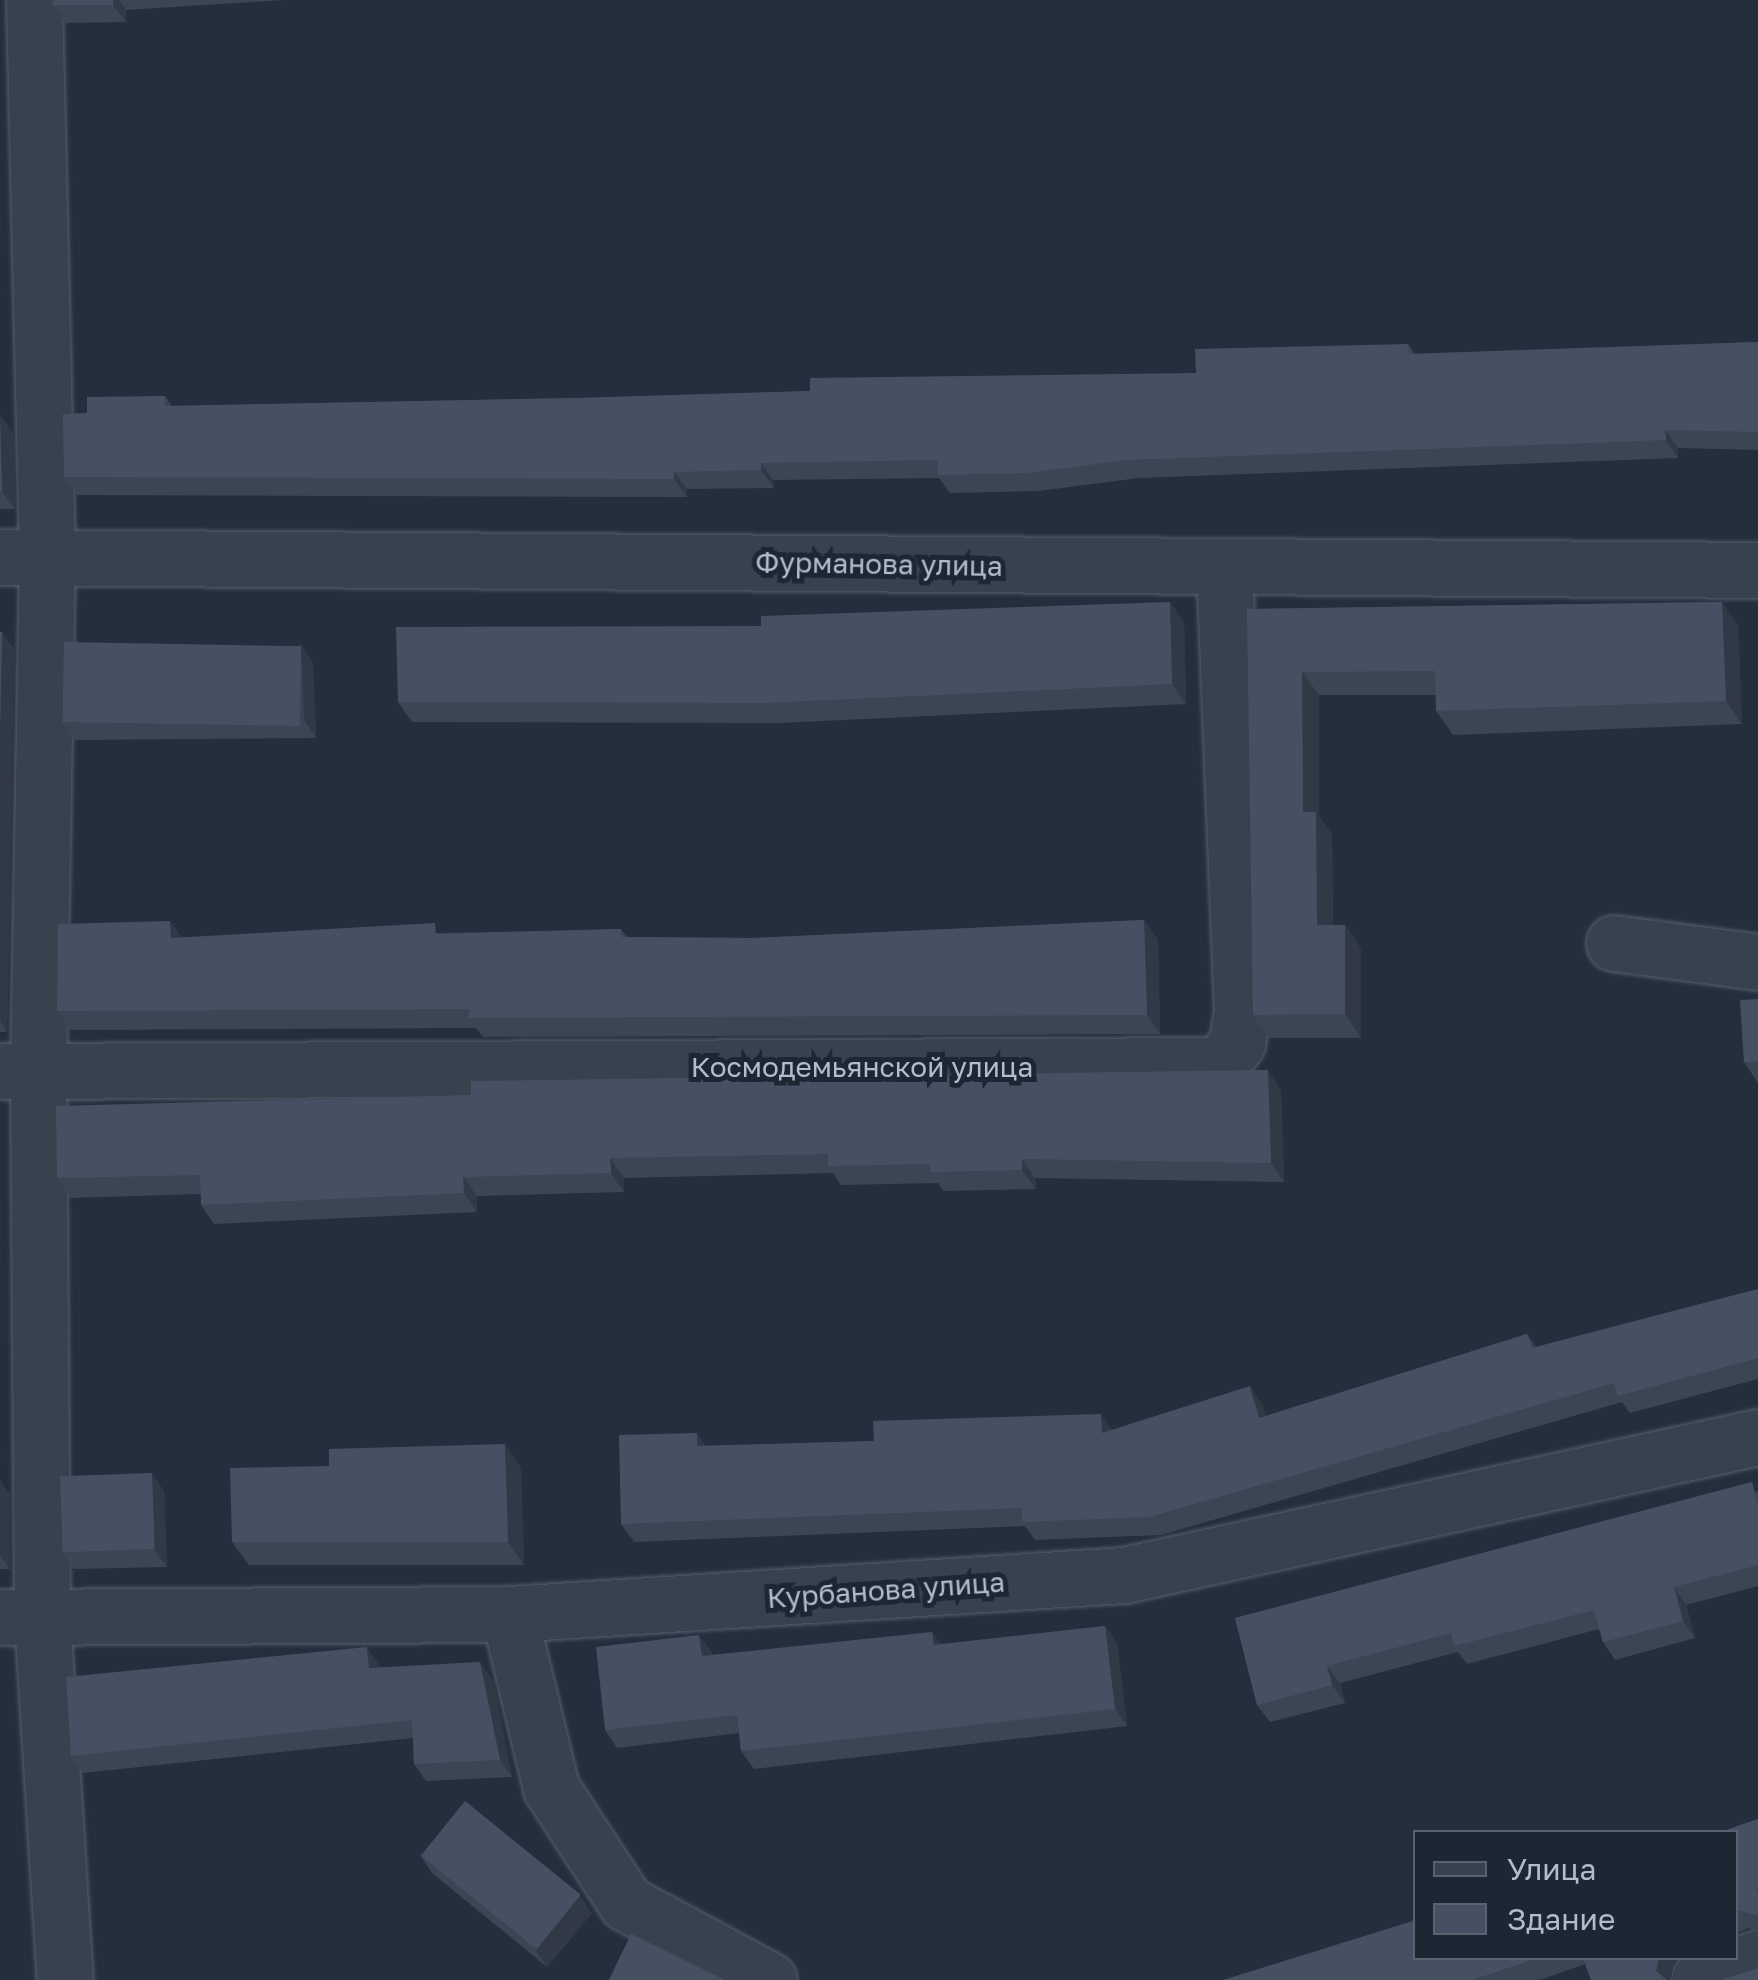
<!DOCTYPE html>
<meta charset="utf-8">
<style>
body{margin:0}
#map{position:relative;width:1758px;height:1980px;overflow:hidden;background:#242f3e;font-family:"Golos Text",sans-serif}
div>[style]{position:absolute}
.roads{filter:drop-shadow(0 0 2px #565f6c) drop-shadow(0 0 2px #565f6c)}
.minor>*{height:55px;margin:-27.5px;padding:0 27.5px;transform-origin:27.5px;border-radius:27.5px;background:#38414e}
.wall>*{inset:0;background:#3b4654}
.shaded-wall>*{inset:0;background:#303945}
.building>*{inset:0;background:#455162;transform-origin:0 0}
span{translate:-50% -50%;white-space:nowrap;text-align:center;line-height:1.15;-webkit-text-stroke:10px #1d2633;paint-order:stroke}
.street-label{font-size:28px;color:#b4bcc9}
.legend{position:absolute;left:1413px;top:1830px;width:325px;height:130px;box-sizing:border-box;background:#1d2633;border:2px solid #59626f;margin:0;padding:12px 18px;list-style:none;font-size:30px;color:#b4bcc9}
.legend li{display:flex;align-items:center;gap:20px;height:50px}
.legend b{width:50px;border:2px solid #59626f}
</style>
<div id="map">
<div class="roads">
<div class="minor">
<i style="left:34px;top:0;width:556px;rotate:88.66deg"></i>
<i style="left:47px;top:556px;width:514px;rotate:91deg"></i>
<i style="left:38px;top:1070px;width:548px;rotate:89.58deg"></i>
<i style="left:42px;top:1618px;width:363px;rotate:86.4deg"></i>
<i style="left:0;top:557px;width:1758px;rotate:0.42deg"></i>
<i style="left:1614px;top:943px;width:145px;rotate:7.5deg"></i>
<i style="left:3px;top:1071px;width:1217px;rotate:-0.28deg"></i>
<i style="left:1220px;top:1065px;width:28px;rotate:-52deg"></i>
<i style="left:1237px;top:1043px;width:31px;rotate:-81deg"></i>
<i style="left:1242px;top:1012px;width:445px;rotate:-92.3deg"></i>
<i style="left:509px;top:1614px;width:179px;rotate:76.4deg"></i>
<i style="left:551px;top:1788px;width:137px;rotate:56.9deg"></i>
<i style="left:626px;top:1903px;width:162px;rotate:28.3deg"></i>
<i style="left:0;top:1617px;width:509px;rotate:-0.34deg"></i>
<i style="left:509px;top:1614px;width:616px;rotate:-3.63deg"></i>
<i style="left:1124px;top:1575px;width:649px;rotate:-12.28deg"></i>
<i style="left:1699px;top:1980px;width:63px;rotate:-20.4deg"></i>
</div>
</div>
<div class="wall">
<i style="clip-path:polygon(53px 0,284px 0,126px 10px,126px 22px,66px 23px,53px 5px)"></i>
<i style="clip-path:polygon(1758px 342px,1758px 450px,1678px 448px,1678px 458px,1139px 478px,1039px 491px,950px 493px,939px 478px,773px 480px,774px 488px,687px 489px,687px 497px,77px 495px,64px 477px,87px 413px,165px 396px,172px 406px,578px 398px,810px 391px,1196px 373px,1408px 344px,1415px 354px)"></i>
<i style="clip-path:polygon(0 415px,13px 433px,15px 509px,0 509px)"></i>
<i style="clip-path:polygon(1722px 602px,1738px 626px,1742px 724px,1453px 735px,1436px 711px,1436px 695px,1319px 695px,1319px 816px,1332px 835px,1333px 925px,1345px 925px,1361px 949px,1361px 1038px,1269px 1038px,1253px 1015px,1247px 609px)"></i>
<i style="clip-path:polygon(1184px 622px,1186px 704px,778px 723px,412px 722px,398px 702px,761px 626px)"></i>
<i style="clip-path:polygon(0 632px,2px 632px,14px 649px,7px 1032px,0 1032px)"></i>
<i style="clip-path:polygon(301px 645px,313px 663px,316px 738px,75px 740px,63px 722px)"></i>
<i style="clip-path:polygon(1144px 920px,1158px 940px,1160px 1034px,483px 1037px,476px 1028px,70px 1030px,57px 1011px,182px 937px,442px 933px,621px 929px,627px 937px,753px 938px)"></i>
<i style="clip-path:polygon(1758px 999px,1758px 1083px,1744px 1062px)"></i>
<i style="clip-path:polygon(1281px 1090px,1284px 1182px,1035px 1178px,1036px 1189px,944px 1191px,938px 1183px,841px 1185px,833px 1173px,624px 1178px,624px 1192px,477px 1196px,477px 1212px,214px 1224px,201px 1205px,201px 1194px,70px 1198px,57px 1178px)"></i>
<i style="clip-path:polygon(1758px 1289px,1758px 1379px,1630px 1413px,1622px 1402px,1161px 1535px,1035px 1540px,1025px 1526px,634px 1542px,621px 1524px,706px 1446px,874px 1441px,1112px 1430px,1262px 1404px,1266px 1416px,1527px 1334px,1536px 1347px)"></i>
<i style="clip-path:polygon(329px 1466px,521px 1468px,524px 1565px,249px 1565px,232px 1542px)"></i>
<i style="clip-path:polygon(0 1480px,10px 1495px,10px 1569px,0 1569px)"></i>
<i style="clip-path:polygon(164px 1491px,167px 1567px,74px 1569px,62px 1551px)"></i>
<i style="clip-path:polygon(1758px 1491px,1758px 1586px,1686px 1605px,1695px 1638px,1615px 1660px,1603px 1642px,1599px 1629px,1467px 1664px,1458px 1652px,1340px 1683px,1345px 1703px,1270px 1722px,1257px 1705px,1235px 1618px)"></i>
<i style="clip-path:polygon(1105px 1626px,1117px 1643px,1127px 1726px,754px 1769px,741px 1751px,739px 1733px,617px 1748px,605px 1730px,712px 1652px,712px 1655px,941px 1644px)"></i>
<i style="clip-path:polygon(379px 1665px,379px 1667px,493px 1680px,512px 1777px,426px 1781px,414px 1764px,413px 1738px,83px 1773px,71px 1756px)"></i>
<i style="clip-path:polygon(1758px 1819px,1758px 1931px,1748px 1928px,1736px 1933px,1736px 1832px)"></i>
<i style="clip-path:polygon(420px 1855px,592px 1913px,547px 1967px,432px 1873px)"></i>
<i style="clip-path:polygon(1416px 1958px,1679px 1958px,1674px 1961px,1671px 1980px,1591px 1980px,1585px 1964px,1540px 1980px,1223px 1980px)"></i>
</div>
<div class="shaded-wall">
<i style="clip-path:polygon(113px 0,119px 0,126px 10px,126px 22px,113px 5px)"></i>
<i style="clip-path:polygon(0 415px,13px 433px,15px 509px,2px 491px)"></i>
<i style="clip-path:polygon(1665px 430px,1678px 448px,1678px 458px,1666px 440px)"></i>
<i style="clip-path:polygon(761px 463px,773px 480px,774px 488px,761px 470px)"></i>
<i style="clip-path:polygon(674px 472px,687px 489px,687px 497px,674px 479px)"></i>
<i style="clip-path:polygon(1170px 602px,1184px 622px,1186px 704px,1172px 684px)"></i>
<i style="clip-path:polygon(1722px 602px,1738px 626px,1742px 724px,1726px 701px)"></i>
<i style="clip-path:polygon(2px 632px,14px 649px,7px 1032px,0 1021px,0 731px)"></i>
<i style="clip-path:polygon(301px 645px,313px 663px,316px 738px,304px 720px)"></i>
<i style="clip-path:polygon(1302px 672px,1319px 695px,1319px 816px,1332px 835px,1333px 949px,1317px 925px,1303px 812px)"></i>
<i style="clip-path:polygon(1144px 920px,1158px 940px,1160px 1034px,1147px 1015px)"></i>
<i style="clip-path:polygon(170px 921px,184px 940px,171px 938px)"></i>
<i style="clip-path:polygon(1345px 925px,1361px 949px,1361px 1038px,1345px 1014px)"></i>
<i style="clip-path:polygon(1268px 1070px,1281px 1090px,1284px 1182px,1271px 1163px)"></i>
<i style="clip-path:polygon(610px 1158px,624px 1178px,624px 1192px,611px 1173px)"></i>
<i style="clip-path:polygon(1022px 1159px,1035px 1178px,1036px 1189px,1022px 1170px)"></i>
<i style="clip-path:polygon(463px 1177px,477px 1196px,477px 1212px,464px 1193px)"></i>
<i style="clip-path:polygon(1250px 1386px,1262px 1404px,1272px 1435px,1259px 1418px)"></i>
<i style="clip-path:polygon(1101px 1414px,1113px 1431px,1102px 1433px)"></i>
<i style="clip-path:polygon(697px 1433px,709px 1450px,697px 1446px)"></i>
<i style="clip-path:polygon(505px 1444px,521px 1468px,524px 1565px,508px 1542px)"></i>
<i style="clip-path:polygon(152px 1473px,164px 1491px,167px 1567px,154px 1549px)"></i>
<i style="clip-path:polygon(0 1480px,10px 1495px,10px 1569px,0 1555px)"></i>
<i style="clip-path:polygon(1674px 1587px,1686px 1605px,1695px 1638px,1683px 1621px)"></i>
<i style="clip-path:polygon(1105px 1626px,1117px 1643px,1127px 1726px,1115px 1709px)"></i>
<i style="clip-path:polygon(932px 1632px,945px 1649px,934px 1645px)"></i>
<i style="clip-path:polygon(699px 1635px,712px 1652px,714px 1674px,702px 1656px)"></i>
<i style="clip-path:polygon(367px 1647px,379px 1665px,381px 1685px,369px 1668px)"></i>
<i style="clip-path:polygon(480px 1662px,493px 1680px,512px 1777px,500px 1760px)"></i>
<i style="clip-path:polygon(1327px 1666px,1340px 1683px,1345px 1703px,1332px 1685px)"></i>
<i style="clip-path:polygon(580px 1895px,592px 1913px,547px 1967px,535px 1949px)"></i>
<i style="clip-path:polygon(1659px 1958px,1672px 1958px,1674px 1961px,1671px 1980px,1662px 1980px,1656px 1971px)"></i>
</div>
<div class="building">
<i style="left:53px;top:0;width:60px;height:5px"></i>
<i style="clip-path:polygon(1758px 342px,1758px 432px,1665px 430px,1666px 440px,1126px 460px,1027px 473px,938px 475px,937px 460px,761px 463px,761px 470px,674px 472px,674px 479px,64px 477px,63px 414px,87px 413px,87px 397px,165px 396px,165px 406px,578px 398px,810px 391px,810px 378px,1196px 373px,1195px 349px,1408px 344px,1409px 354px)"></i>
<i style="clip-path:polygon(0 415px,2px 491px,0 491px)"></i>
<i style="clip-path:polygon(1170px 602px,1172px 684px,764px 703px,398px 702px,396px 627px,761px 626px,761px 616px)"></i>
<i style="clip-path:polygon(1722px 602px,1726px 701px,1436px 711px,1435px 671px,1302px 672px,1303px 812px,1316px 812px,1317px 925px,1345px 925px,1345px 1014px,1253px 1015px,1247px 609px)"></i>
<i style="clip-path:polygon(0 632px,2px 632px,0 731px)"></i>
<i style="left:64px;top:642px;width:237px;height:80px;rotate:1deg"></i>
<i style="clip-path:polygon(1144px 920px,1147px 1015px,469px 1018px,469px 1009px,57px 1011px,58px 924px,170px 921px,171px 938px,435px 923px,436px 934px,621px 929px,621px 937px,753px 938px)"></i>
<i style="clip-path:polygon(1758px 999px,1758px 1061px,1744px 1062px,1740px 1000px)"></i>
<i style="clip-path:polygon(1268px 1070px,1271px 1163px,1022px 1159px,1022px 1170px,931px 1172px,930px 1164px,828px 1166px,828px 1154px,610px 1158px,611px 1173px,463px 1177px,464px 1193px,201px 1205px,200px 1175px,57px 1178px,56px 1106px,471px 1095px,471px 1081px)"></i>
<i style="clip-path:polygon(1758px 1289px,1758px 1358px,1618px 1396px,1614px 1383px,1149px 1517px,1022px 1522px,1022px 1508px,621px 1524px,619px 1435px,697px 1433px,697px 1446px,874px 1441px,873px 1421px,1101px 1414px,1102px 1433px,1250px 1386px,1259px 1418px,1527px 1334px,1532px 1348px)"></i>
<i style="clip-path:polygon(505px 1444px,508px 1542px,232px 1542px,230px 1468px,329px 1466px,329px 1449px)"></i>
<i style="left:152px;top:1473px;width:76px;height:92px;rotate:88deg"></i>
<i style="clip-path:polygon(1752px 1482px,1758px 1504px,1758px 1565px,1674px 1587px,1683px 1621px,1603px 1642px,1594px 1610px,1454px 1646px,1451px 1633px,1327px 1666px,1332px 1685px,1257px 1705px,1235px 1618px)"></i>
<i style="clip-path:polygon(1105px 1626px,1115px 1709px,741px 1751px,737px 1715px,605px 1730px,596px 1647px,699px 1635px,702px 1656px,932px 1632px,934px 1645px)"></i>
<i style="clip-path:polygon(367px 1647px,369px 1668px,480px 1662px,500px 1760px,414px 1764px,412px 1720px,71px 1756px,66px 1677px)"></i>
<i style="left:465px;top:1801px;width:149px;height:70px;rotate:39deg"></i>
<i style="clip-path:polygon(1758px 1819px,1758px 1888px,1756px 1888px,1758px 1894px,1758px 1915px,1736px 1910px,1736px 1832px,1720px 1832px)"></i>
<i style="clip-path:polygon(1416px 1920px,1416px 1958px,1538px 1958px,1472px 1980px,1223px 1980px)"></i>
<i style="clip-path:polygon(631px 1934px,723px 1979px,722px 1980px,609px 1980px)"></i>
<i style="clip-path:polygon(1583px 1958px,1659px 1958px,1656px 1971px,1667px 1980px,1591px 1980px)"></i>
<i style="clip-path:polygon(1758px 1966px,1758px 1980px,1720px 1980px,1756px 1969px)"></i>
</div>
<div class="street-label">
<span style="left:879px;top:564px;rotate:1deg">Фурманова улица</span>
<span style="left:862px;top:1067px">Космодемьянской улица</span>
<span style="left:886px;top:1590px;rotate:-4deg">Курбанова улица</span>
</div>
<ul class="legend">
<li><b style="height:12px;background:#38414e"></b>Улица</li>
<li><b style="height:28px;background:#455162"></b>Здание</li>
</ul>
</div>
